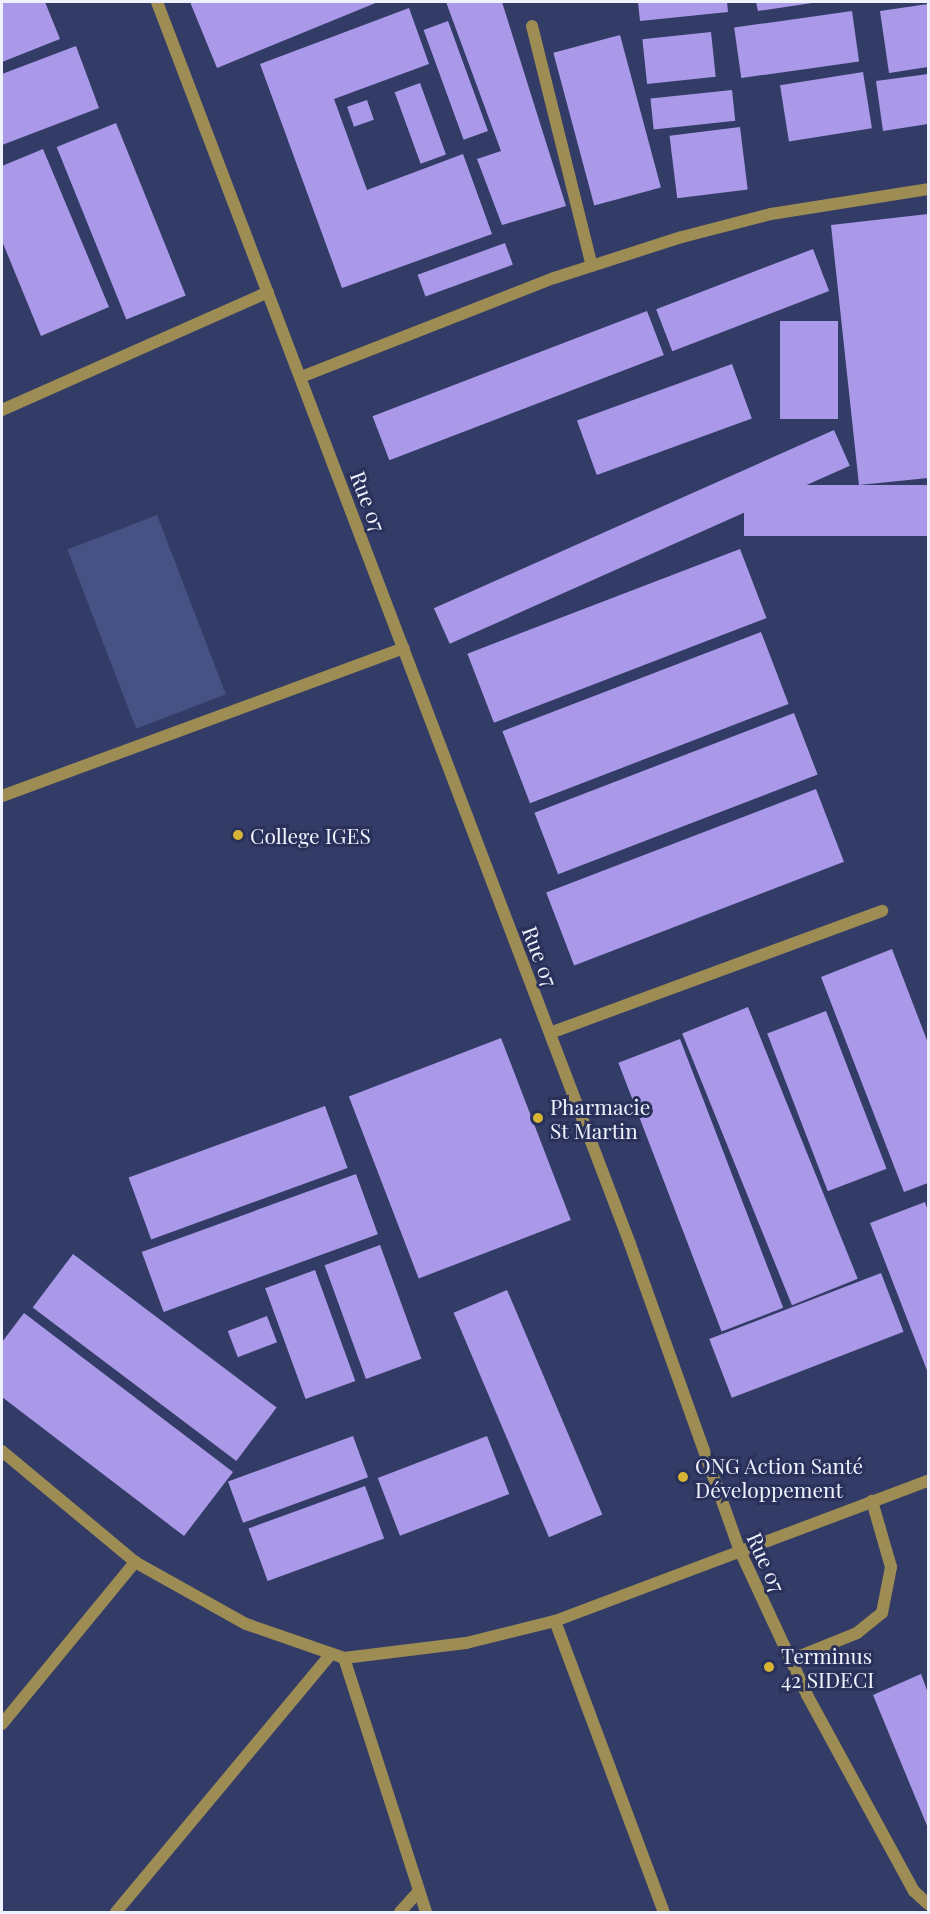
<!DOCTYPE html>
<meta charset="utf-8">
<style>
body{margin:0}
#map{position:relative;width:930px;height:1914px;overflow:hidden;background:#333c66;font-family:"Playfair Display",serif}
div>[style]{position:absolute}
.green>*{inset:0;background:#475284;transform-origin:0 0}
.building>*{inset:0;background:#aa99e9;transform-origin:0 0}
.service>*{height:12px;margin:-6px;padding:0 6px;transform-origin:6px;border-radius:6px;background:#9d8c53}
.minor>*{height:12px;margin:-6px;padding:0 6px;transform-origin:6px;border-radius:6px;background:#9d8c53}
.dots>*{width:16px;height:16px;translate:-50% -50%;box-sizing:border-box;border:3px solid #29315b;border-radius:50%}
span{translate:-50% -50%;white-space:nowrap;text-align:center;line-height:1.15;-webkit-text-stroke:6px #29315b;paint-order:stroke}
.street-label{font-size:21px;color:#eff2fd}
.poi-label{font-size:21px;color:#eff2fd}
.left{translate:0 -50%;text-align:left}
.frame{position:absolute;inset:0;border:3px solid #eff2fd;pointer-events:none}
</style>
<div id="map">
<div class="green">
<i style="left:157px;top:515px;width:192px;height:96px;rotate:69deg"></i>
</div>
<div class="building">
<i style="clip-path:polygon(2px 2px,45px 2px,60px 39px,2px 62px)"></i>
<i style="clip-path:polygon(190px 2px,378px 2px,217px 68px)"></i>
<i style="clip-path:polygon(446px 2px,502px 2px,566px 206px,502px 225px,477px 159px,501px 151px)"></i>
<i style="clip-path:polygon(638px 2px,727px 2px,728px 12px,640px 21px)"></i>
<i style="clip-path:polygon(756px 2px,812px 2px,812px 3px,758px 11px)"></i>
<i style="clip-path:polygon(928px 4px,928px 67px,889px 73px,880px 11px)"></i>
<i style="clip-path:polygon(409px 8px,429px 64px,334px 99px,367px 190px,463px 154px,492px 234px,342px 288px,260px 64px)"></i>
<i style="left:852px;top:11px;width:51px;height:119px;rotate:82deg"></i>
<i style="left:448px;top:21px;width:117px;height:26px;rotate:70deg"></i>
<i style="left:711px;top:32px;width:45px;height:69px;rotate:84deg"></i>
<i style="left:620px;top:35px;width:158px;height:69px;rotate:75deg"></i>
<i style="clip-path:polygon(76px 46px,99px 108px,2px 145px,2px 74px)"></i>
<i style="left:863px;top:72px;width:57px;height:84px;rotate:81deg"></i>
<i style="clip-path:polygon(928px 74px,928px 124px,883px 131px,876px 81px)"></i>
<i style="left:420px;top:83px;width:76px;height:27px;rotate:70deg"></i>
<i style="left:732px;top:90px;width:31px;height:82px;rotate:84deg"></i>
<i style="left:367px;top:100px;width:21px;height:21px;rotate:71deg"></i>
<i style="left:116px;top:123px;width:186px;height:64px;rotate:68deg"></i>
<i style="left:740px;top:127px;width:63px;height:71px;rotate:83deg"></i>
<i style="clip-path:polygon(43px 149px,109px 307px,41px 336px,2px 241px,2px 166px)"></i>
<i style="clip-path:polygon(928px 214px,928px 478px,859px 485px,831px 225px)"></i>
<i style="left:505px;top:243px;width:23px;height:93px;rotate:70deg"></i>
<i style="left:813px;top:249px;width:45px;height:168px;rotate:69deg"></i>
<i style="left:647px;top:311px;width:47px;height:294px;rotate:69deg"></i>
<i style="left:780px;top:321px;width:58px;height:98px"></i>
<i style="left:732px;top:364px;width:58px;height:165px;rotate:70deg"></i>
<i style="left:834px;top:430px;width:39px;height:438px;rotate:66deg"></i>
<i style="left:928px;top:485px;width:51px;height:184px;rotate:90deg"></i>
<i style="left:740px;top:549px;width:74px;height:292px;rotate:69deg"></i>
<i style="left:761px;top:632px;width:77px;height:277px;rotate:69deg"></i>
<i style="left:794px;top:713px;width:66px;height:278px;rotate:69deg"></i>
<i style="left:816px;top:789px;width:78px;height:289px;rotate:69deg"></i>
<i style="clip-path:polygon(892px 949px,928px 1043px,928px 1183px,904px 1192px,821px 977px)"></i>
<i style="left:748px;top:1007px;width:293px;height:71px;rotate:68deg"></i>
<i style="left:826px;top:1011px;width:169px;height:63px;rotate:69deg"></i>
<i style="left:501px;top:1038px;width:195px;height:163px;rotate:69deg"></i>
<i style="left:680px;top:1039px;width:288px;height:66px;rotate:69deg"></i>
<i style="left:325px;top:1106px;width:66px;height:209px;rotate:70deg"></i>
<i style="left:356px;top:1174px;width:64px;height:228px;rotate:70deg"></i>
<i style="clip-path:polygon(925px 1202px,928px 1211px,928px 1373px,870px 1223px)"></i>
<i style="left:380px;top:1245px;width:121px;height:59px;rotate:70deg"></i>
<i style="left:73px;top:1254px;width:255px;height:67px;rotate:37deg"></i>
<i style="left:315px;top:1270px;width:118px;height:53px;rotate:70deg"></i>
<i style="left:881px;top:1273px;width:63px;height:184px;rotate:69deg"></i>
<i style="left:507px;top:1290px;width:244px;height:58px;rotate:67deg"></i>
<i style="clip-path:polygon(24px 1313px,233px 1472px,184px 1536px,2px 1397px,2px 1342px)"></i>
<i style="left:267px;top:1316px;width:28px;height:42px;rotate:69deg"></i>
<i style="left:353px;top:1436px;width:44px;height:133px;rotate:70deg"></i>
<i style="left:487px;top:1436px;width:62px;height:117px;rotate:69deg"></i>
<i style="left:365px;top:1486px;width:56px;height:124px;rotate:70deg"></i>
<i style="clip-path:polygon(921px 1674px,928px 1693px,928px 1828px,873px 1695px)"></i>
</div>
<div class="service">
<i style="left:550px;top:1033px;width:354px;rotate:-20.2deg"></i>
</div>
<div class="minor">
<i style="left:157px;top:2px;width:1329px;rotate:69.15deg"></i>
<i style="left:630px;top:1244px;width:326px;rotate:70.3deg"></i>
<i style="left:740px;top:1551px;width:159px;rotate:65deg"></i>
<i style="left:807px;top:1695px;width:223px;rotate:61.4deg"></i>
<i style="left:914px;top:1891px;width:19px;rotate:43deg"></i>
<i style="left:532px;top:26px;width:247px;rotate:76deg"></i>
<i style="left:301px;top:377px;width:272px;rotate:-21.4deg"></i>
<i style="left:554px;top:278px;width:134px;rotate:-17.8deg"></i>
<i style="left:682px;top:237px;width:92px;rotate:-14.5deg"></i>
<i style="left:771px;top:214px;width:159px;rotate:-9deg"></i>
<i style="left:2px;top:410px;width:291px;rotate:-23.9deg"></i>
<i style="left:2px;top:796px;width:428px;rotate:-20.2deg"></i>
<i style="left:2px;top:1451px;width:173px;rotate:39.8deg"></i>
<i style="left:135px;top:1562px;width:127px;rotate:29.2deg"></i>
<i style="left:246px;top:1624px;width:104px;rotate:19.1deg"></i>
<i style="left:344px;top:1658px;width:123px;rotate:-7deg"></i>
<i style="left:466px;top:1643px;width:92px;rotate:-13.9deg"></i>
<i style="left:555px;top:1621px;width:398px;rotate:-20.6deg"></i>
<i style="left:555px;top:1621px;width:311px;rotate:69.5deg"></i>
<i style="left:344px;top:1658px;width:267px;rotate:72.1deg"></i>
<i style="left:790px;top:1660px;width:72px;rotate:-21.9deg"></i>
<i style="left:857px;top:1633px;width:32px;rotate:-39deg"></i>
<i style="left:882px;top:1613px;width:47px;rotate:-78.9deg"></i>
<i style="left:891px;top:1567px;width:69px;rotate:-106.1deg"></i>
<i style="left:2px;top:1724px;width:210px;rotate:-50.6deg"></i>
<i style="left:116px;top:1912px;width:333px;rotate:-50.2deg"></i>
<i style="left:400px;top:1912px;width:28px;rotate:-48deg"></i>
</div>
<div class="dots">
<i style="left:238px;top:835px;background:#d7b434"></i>
<i style="left:538px;top:1118px;background:#d7b434"></i>
<i style="left:683px;top:1477px;background:#d7b434"></i>
<i style="left:769px;top:1667px;background:#d7b434"></i>
</div>
<div class="street-label">
<span style="left:369px;top:501px;rotate:69deg">Rue 07</span>
<span style="left:541px;top:956px;rotate:69deg">Rue 07</span>
<span style="left:767px;top:1562px;rotate:66deg">Rue 07</span>
</div>
<div class="poi-label">
<span class="left" style="left:250px;top:835px">College IGES</span>
<span class="left" style="left:550px;top:1118px">Pharmacie<br>St Martin</span>
<span class="left" style="left:695px;top:1477px">ONG Action Santé<br>Développement</span>
<span class="left" style="left:781px;top:1667px">Terminus<br>42 SIDECI</span>
</div>
<div class="frame"></div>
</div>
